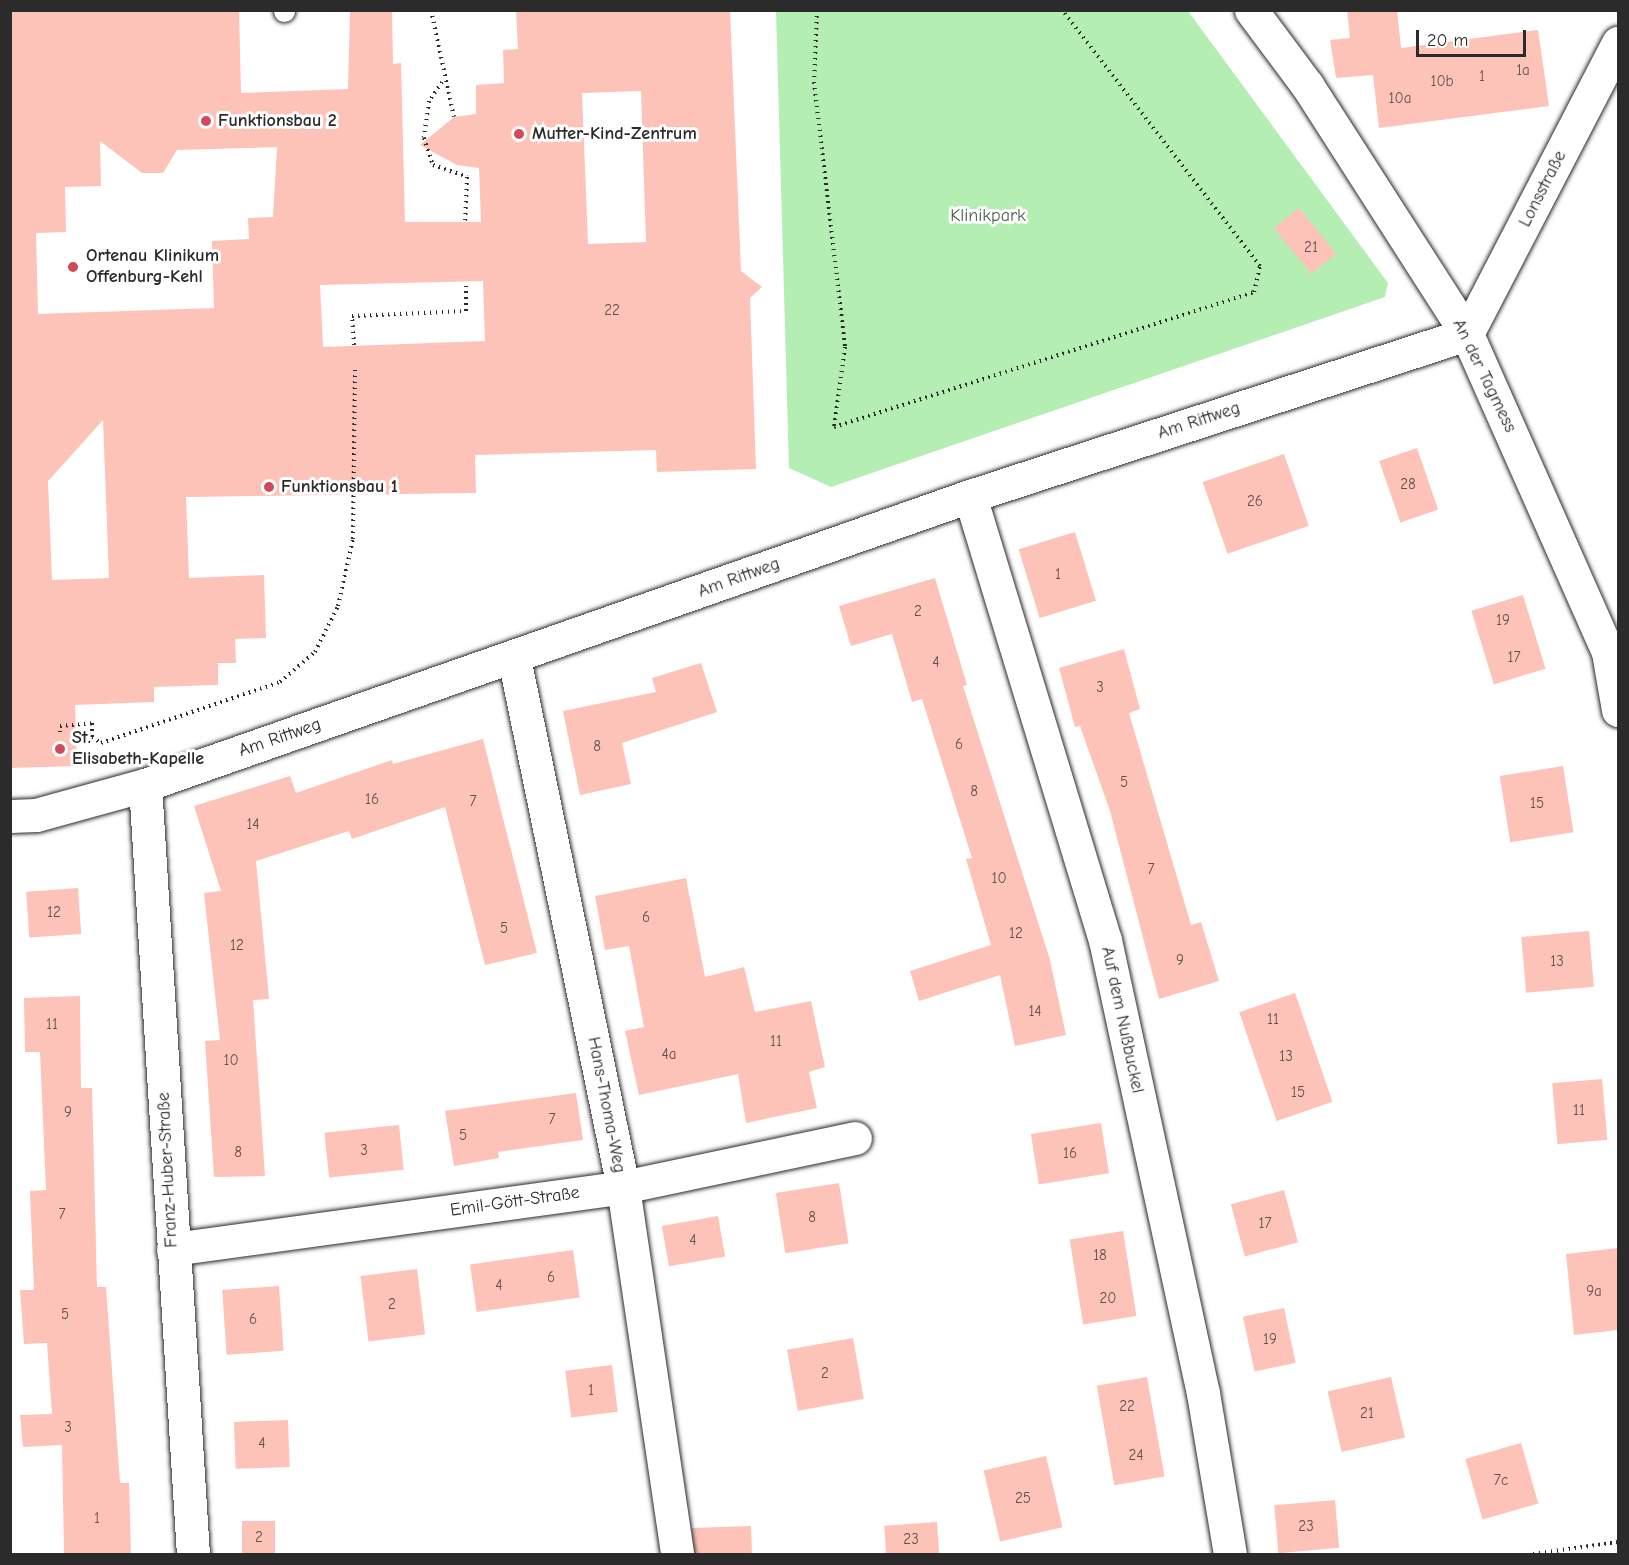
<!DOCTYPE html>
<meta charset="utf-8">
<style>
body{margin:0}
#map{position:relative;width:1629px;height:1565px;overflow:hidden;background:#fff;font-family:"Comic Neue",sans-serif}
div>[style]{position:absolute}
.green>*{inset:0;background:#b4eeb3}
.building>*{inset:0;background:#fec3b8;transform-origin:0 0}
.path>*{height:4px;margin-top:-2px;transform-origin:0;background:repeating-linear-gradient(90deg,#2b2b2b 0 1.5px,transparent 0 6px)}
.roads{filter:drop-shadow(0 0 2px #2b2b2b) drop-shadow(0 0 2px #2b2b2b)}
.lane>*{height:21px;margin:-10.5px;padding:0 10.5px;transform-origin:10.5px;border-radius:10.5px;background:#fff}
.street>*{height:33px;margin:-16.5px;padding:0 16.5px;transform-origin:16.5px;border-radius:16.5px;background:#fff}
.dots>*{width:16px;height:16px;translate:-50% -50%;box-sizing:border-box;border:3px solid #fff;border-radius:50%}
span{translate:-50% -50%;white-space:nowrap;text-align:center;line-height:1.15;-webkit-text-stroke:6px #fff;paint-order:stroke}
.number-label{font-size:15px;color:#60514e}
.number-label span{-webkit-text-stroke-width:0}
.poi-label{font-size:18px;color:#2b2b2b;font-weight:700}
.left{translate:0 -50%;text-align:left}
.street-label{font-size:18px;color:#2b2b2b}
.park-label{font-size:18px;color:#4d5c4d}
.frame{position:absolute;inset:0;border:12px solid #2b2b2b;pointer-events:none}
.scale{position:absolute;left:1416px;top:30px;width:110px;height:27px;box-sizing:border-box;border:3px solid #2b2b2b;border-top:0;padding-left:8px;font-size:18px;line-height:21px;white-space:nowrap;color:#2b2b2b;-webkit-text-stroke:4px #fff;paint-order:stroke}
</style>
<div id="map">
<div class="green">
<i style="clip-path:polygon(776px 11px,1188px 11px,1388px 283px,1385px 297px,831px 487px,789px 468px)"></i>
</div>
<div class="building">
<i style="clip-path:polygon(evenodd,10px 10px,239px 10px,241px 93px,348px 89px,350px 10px,392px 10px,393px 64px,401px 63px,405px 222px,481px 222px,479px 168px,457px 165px,420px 145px,454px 117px,476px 114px,476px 85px,504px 83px,503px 50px,518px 49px,516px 10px,730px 10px,741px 271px,762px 287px,750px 298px,756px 469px,657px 472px,656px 450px,475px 455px,476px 493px,186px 497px,189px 578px,264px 575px,266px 638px,235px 639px,236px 663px,218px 663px,218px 685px,154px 687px,154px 702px,75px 705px,77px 766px,10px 768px,10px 10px,641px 91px,646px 242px,588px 244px,582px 93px,641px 91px,10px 10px,100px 141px,142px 173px,163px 173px,177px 150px,277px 147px,273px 217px,248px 218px,249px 239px,212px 241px,214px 308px,38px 314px,36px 233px,66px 232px,65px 187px,101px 186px,100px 141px,10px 10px,483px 281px,485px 341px,323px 347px,320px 285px,483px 281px,10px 10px,103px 420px,109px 578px,52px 580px,48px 481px,103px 420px)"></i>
<i style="clip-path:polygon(1347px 10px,1397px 10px,1401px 48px,1538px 30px,1549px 106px,1379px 128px,1373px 75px,1336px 78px,1330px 40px,1350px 38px)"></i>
<i style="left:1299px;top:208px;width:59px;height:32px;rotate:51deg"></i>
<i style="left:1417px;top:448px;width:65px;height:40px;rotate:71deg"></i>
<i style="left:1284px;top:454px;width:76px;height:86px;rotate:71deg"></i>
<i style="left:1075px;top:532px;width:72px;height:59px;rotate:73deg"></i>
<i style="clip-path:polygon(935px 578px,967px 685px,963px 686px,1050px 960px,1066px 1035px,1015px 1046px,1000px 975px,919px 1001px,910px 971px,991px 945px,966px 859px,972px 858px,922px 699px,912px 702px,892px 634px,851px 646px,839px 606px)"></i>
<i style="left:1523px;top:595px;width:77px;height:54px;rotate:73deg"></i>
<i style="clip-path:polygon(1124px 649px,1140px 709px,1129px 713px,1191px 925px,1201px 922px,1219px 981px,1159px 999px,1110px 811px,1080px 726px,1075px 727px,1059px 668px)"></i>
<i style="clip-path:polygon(701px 663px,717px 712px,622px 743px,631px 784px,580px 795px,563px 711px,656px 692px,652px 678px)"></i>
<i style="clip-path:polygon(483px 739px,537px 953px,485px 965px,445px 807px,352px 839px,349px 831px,256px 861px,269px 999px,253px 1000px,265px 1176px,214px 1177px,205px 1041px,220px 1040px,204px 893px,221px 891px,194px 806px,290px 776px,296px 793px,392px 760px,393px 764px)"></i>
<i style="left:1563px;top:766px;width:67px;height:64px;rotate:81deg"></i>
<i style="clip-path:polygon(686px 878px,705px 977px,744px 967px,755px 1012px,811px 1001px,825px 1067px,809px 1072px,817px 1108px,746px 1123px,738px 1074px,639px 1095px,625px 1031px,644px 1027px,629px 946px,605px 950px,595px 896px)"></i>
<i style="left:78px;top:888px;width:46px;height:52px;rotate:86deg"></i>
<i style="left:1589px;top:931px;width:56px;height:68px;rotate:85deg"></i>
<i style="left:1295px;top:993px;width:115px;height:59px;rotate:71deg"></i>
<i style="clip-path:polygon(80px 996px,81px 1088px,92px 1088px,97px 1287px,106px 1287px,120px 1483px,129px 1483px,131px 1554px,64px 1554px,62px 1445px,23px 1447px,20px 1415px,52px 1414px,47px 1343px,24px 1344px,20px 1290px,34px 1290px,30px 1191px,46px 1190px,40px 1052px,25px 1052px,24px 998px)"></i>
<i style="left:1602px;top:1079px;width:61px;height:50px;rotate:85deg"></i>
<i style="clip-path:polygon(576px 1093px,583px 1140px,498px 1152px,499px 1158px,454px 1166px,445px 1111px)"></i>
<i style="left:1101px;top:1123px;width:51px;height:71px;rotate:81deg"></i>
<i style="left:399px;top:1125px;width:45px;height:75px;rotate:84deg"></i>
<i style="left:839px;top:1183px;width:61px;height:64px;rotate:81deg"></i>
<i style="left:1284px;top:1190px;width:54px;height:55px;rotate:75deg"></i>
<i style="left:718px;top:1216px;width:41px;height:57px;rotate:80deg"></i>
<i style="left:1123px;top:1231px;width:86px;height:54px;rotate:81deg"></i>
<i style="clip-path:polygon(1618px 1248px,1618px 1330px,1574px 1335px,1566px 1254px)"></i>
<i style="left:573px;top:1250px;width:48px;height:104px;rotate:82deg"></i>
<i style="left:417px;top:1269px;width:66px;height:57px;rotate:83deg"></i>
<i style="left:279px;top:1286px;width:65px;height:57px;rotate:86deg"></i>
<i style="left:1284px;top:1308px;width:56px;height:42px;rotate:78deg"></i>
<i style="left:853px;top:1338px;width:62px;height:67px;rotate:80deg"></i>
<i style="left:612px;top:1365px;width:47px;height:47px;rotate:83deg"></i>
<i style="left:1147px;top:1377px;width:101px;height:51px;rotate:80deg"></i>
<i style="left:1391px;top:1377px;width:62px;height:65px;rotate:77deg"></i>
<i style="left:288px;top:1420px;width:47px;height:54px;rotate:88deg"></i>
<i style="left:1521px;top:1443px;width:63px;height:58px;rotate:74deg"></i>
<i style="left:1046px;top:1456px;width:73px;height:64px;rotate:77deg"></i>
<i style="left:1335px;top:1500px;width:48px;height:61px;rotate:85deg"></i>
<i style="left:275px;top:1521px;width:33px;height:33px;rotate:90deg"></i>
<i style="left:937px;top:1522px;width:32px;height:53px;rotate:86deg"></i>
<i style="left:751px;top:1526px;width:28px;height:59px;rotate:88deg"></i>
</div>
<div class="path">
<i style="left:431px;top:10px;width:109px;rotate:77.9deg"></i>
<i style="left:817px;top:10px;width:72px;rotate:92.4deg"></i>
<i style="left:814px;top:82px;width:267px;rotate:83.3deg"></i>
<i style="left:845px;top:347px;width:81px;rotate:97.8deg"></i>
<i style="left:834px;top:427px;width:441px;rotate:-17.8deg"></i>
<i style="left:1254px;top:292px;width:27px;rotate:-77deg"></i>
<i style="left:1260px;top:266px;width:324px;rotate:-127.7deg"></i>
<i style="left:442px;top:82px;width:23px;rotate:124deg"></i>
<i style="left:429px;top:101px;width:37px;rotate:98deg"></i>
<i style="left:424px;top:138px;width:28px;rotate:72deg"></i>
<i style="left:433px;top:165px;width:36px;rotate:19deg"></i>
<i style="left:467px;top:177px;width:45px;rotate:92.5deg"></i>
<i style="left:354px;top:345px;width:29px;rotate:-94deg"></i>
<i style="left:352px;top:316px;width:114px;rotate:-2.5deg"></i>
<i style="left:466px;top:311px;width:29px;rotate:-90deg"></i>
<i style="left:60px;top:732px;width:6px;rotate:-90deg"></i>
<i style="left:60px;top:726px;width:32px;rotate:-5deg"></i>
<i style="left:92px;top:723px;width:14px;rotate:90deg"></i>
<i style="left:92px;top:737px;width:11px;rotate:34deg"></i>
<i style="left:101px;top:743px;width:189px;rotate:-18.8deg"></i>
<i style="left:280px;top:682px;width:46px;rotate:-40.6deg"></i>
<i style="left:315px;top:652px;width:51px;rotate:-63.4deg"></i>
<i style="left:338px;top:606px;width:69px;rotate:-77.4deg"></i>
<i style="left:353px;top:539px;width:169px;rotate:-89.3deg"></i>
<i style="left:1533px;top:1554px;width:86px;rotate:-8deg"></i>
</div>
<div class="roads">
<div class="lane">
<i style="left:284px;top:10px;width:1px;rotate:90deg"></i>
</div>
<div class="street">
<i style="left:1251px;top:10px;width:94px;rotate:53.3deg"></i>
<i style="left:1307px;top:85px;width:296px;rotate:57.3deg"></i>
<i style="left:1467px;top:334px;width:348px;rotate:66.1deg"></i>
<i style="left:1608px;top:652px;width:59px;rotate:80.2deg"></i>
<i style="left:1467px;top:334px;width:328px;rotate:-62.6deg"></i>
<i style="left:970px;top:496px;width:464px;rotate:73.1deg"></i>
<i style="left:1105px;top:940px;width:463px;rotate:77.8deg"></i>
<i style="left:1203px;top:1393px;width:163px;rotate:80.5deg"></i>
<i style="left:514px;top:658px;width:540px;rotate:78.36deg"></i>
<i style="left:623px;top:1187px;width:371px;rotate:81.6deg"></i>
<i style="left:145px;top:785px;width:770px;rotate:86.43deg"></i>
<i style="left:10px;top:816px;width:26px;rotate:-2deg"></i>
<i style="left:36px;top:815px;width:113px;rotate:-15.4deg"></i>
<i style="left:145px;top:785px;width:874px;rotate:-19.31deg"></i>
<i style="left:970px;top:496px;width:523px;rotate:-18.05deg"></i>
<i style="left:173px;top:1249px;width:454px;rotate:-7.8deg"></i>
<i style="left:623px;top:1187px;width:237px;rotate:-11.9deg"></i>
</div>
</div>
<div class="dots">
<i style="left:206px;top:121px;background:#d1495b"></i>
<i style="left:519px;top:134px;background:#d1495b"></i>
<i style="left:73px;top:267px;background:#d1495b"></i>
<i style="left:269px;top:487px;background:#d1495b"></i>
<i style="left:60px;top:749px;background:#d1495b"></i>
</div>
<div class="number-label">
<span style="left:1523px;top:71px">1a</span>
<span style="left:1482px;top:77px">1</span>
<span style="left:1442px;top:82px">10b</span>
<span style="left:1400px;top:99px">10a</span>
<span style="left:1311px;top:248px">21</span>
<span style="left:612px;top:311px">22</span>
<span style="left:1408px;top:485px">28</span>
<span style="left:1255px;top:502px">26</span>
<span style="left:1058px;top:575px">1</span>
<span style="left:918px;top:612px">2</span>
<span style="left:1503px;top:621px">19</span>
<span style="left:1514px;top:658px">17</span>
<span style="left:936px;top:663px">4</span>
<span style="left:1100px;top:688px">3</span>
<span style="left:959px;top:745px">6</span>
<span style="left:597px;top:747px">8</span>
<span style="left:1124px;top:783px">5</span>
<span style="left:974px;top:792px">8</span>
<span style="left:372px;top:800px">16</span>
<span style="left:473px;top:802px">7</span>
<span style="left:1537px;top:804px">15</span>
<span style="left:253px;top:825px">14</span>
<span style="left:1151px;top:870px">7</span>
<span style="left:999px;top:879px">10</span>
<span style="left:54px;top:913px">12</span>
<span style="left:646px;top:918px">6</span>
<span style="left:504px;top:929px">5</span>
<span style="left:1016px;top:934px">12</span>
<span style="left:237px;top:946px">12</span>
<span style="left:1180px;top:961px">9</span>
<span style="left:1557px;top:962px">13</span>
<span style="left:1035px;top:1012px">14</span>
<span style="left:1273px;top:1020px">11</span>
<span style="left:52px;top:1025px">11</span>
<span style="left:776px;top:1042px">11</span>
<span style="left:669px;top:1055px">4a</span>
<span style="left:1286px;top:1057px">13</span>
<span style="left:231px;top:1061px">10</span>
<span style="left:1298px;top:1093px">15</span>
<span style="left:1579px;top:1111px">11</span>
<span style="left:68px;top:1113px">9</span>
<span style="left:552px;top:1120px">7</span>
<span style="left:463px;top:1136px">5</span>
<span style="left:364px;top:1151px">3</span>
<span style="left:238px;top:1153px">8</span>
<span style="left:1070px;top:1154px">16</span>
<span style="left:62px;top:1215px">7</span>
<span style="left:812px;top:1218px">8</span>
<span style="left:1265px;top:1224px">17</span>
<span style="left:693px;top:1241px">4</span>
<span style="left:1100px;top:1256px">18</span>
<span style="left:551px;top:1278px">6</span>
<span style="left:499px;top:1286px">4</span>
<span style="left:1594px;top:1292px">9a</span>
<span style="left:1108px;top:1299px">20</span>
<span style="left:392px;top:1305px">2</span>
<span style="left:65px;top:1315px">5</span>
<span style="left:253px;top:1320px">6</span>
<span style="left:1270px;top:1340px">19</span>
<span style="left:825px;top:1374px">2</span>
<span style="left:591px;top:1391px">1</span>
<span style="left:1127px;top:1407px">22</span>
<span style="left:1367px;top:1414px">21</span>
<span style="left:68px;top:1428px">3</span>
<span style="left:262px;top:1444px">4</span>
<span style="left:1136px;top:1456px">24</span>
<span style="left:1501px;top:1481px">7c</span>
<span style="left:1023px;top:1499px">25</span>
<span style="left:97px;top:1519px">1</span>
<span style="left:1306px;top:1527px">23</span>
<span style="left:259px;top:1538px">2</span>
<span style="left:911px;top:1540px">23</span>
</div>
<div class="poi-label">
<span class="left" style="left:218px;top:121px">Funktionsbau 2</span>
<span class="left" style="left:532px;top:134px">Mutter-Kind-Zentrum</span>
<span class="left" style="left:86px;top:267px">Ortenau Klinikum<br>Offenburg-Kehl</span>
<span class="left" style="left:281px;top:487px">Funktionsbau 1</span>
<span class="left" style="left:72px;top:749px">St.<br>Elisabeth-Kapelle</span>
</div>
<div class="street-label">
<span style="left:1543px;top:189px;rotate:-63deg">Lonsstraße</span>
<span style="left:1484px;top:376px;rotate:64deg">An der Tagmess</span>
<span style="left:1199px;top:421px;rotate:-18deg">Am Rittweg</span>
<span style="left:739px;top:578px;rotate:-20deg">Am Rittweg</span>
<span style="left:280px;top:738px;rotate:-19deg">Am Rittweg</span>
<span style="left:1122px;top:1020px;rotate:78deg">Auf dem Nußbuckel</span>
<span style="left:606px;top:1105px;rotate:79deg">Hans-Thoma-Weg</span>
<span style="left:168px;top:1170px;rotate:-93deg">Franz-Huber-Straße</span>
<span style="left:515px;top:1202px;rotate:-8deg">Emil-Gött-Straße</span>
</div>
<div class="park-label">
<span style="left:988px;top:216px">Klinikpark</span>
</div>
<div class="frame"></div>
<div class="scale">20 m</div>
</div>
